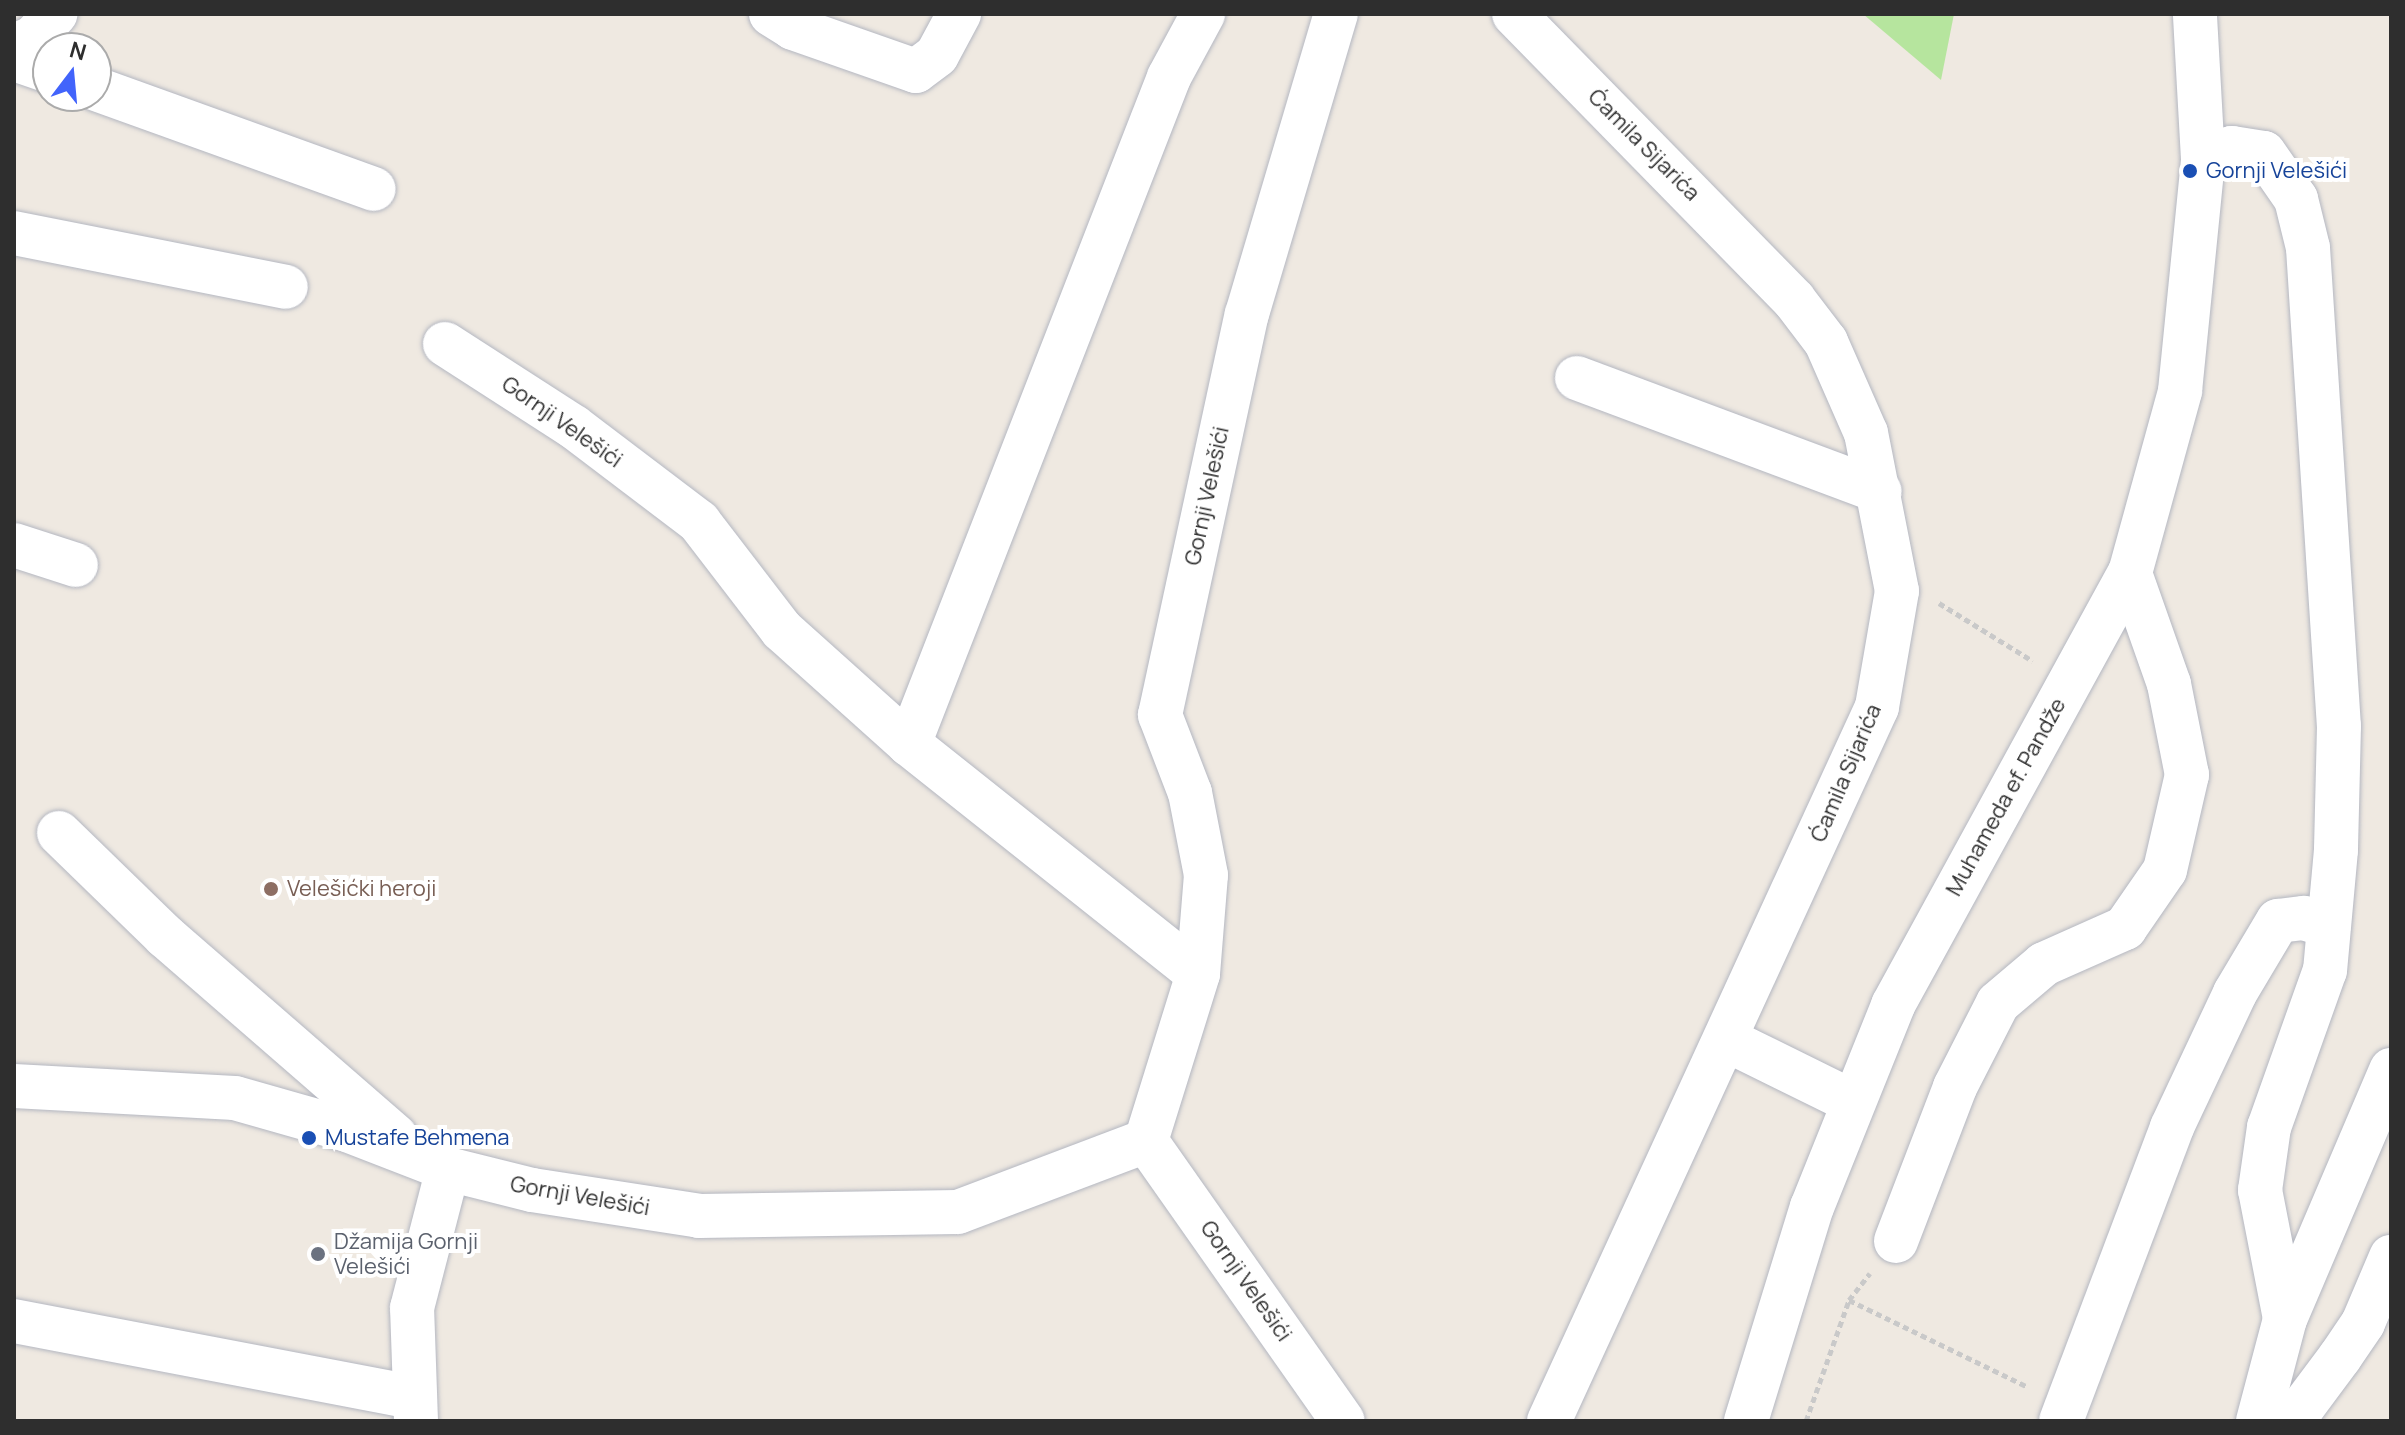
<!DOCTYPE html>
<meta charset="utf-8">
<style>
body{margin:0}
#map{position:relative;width:2405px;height:1435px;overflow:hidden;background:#efe9e1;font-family:Manrope,sans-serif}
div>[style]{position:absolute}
.green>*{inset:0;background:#b6e59e}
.path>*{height:5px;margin-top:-2.5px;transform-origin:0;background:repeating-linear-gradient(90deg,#c9c9c9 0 6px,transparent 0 10px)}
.roads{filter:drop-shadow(0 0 2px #b4b7c1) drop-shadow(0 0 2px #b4b7c1)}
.minor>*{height:44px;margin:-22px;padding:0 22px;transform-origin:22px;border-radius:22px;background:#fff}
.dots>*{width:22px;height:22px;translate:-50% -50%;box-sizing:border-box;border:4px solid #fff;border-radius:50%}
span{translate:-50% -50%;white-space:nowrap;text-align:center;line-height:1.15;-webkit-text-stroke:8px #fff;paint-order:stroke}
.street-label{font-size:22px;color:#2e2e2e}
.transit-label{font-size:22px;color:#164399}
.left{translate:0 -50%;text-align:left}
.education-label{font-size:22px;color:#785e54}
.worship-label{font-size:22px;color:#5b616d}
.frame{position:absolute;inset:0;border:16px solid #2e2e2e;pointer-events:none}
.north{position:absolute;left:32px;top:32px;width:80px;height:80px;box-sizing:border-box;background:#fff;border:2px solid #ababab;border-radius:50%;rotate:16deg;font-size:22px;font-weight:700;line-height:32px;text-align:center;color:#2e2e2e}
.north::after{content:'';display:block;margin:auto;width:28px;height:36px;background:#4264fb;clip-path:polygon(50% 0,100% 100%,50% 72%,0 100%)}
</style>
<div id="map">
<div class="green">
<i style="clip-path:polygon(1863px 14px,1954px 14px,1941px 80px)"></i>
</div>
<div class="path">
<i style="left:1939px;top:603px;width:110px;rotate:31.7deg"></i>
<i style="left:1849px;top:1300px;width:199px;rotate:25.9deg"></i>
<i style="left:1806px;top:1421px;width:128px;rotate:-70.4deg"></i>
<i style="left:1849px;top:1300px;width:34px;rotate:-52deg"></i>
</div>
<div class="roads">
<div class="minor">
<i style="left:771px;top:14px;width:26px;rotate:32deg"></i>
<i style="left:793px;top:28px;width:130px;rotate:19.3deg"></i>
<i style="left:916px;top:71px;width:26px;rotate:-37deg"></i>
<i style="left:937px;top:55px;width:47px;rotate:-61.8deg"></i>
<i style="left:1514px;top:14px;width:400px;rotate:45.6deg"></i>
<i style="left:1794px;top:300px;width:53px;rotate:52.7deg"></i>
<i style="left:1826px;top:342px;width:99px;rotate:66.3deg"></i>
<i style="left:1866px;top:433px;width:161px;rotate:78.9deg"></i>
<i style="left:1897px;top:591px;width:118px;rotate:99.8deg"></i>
<i style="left:1877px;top:707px;width:786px;rotate:114.67deg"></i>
<i style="left:14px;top:46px;width:21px;rotate:-23deg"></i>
<i style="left:33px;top:38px;width:33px;rotate:-47deg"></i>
<i style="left:14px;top:59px;width:36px;rotate:19deg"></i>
<i style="left:96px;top:89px;width:295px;rotate:19.8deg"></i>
<i style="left:2203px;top:159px;width:31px;rotate:-21deg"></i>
<i style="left:2232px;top:148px;width:32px;rotate:9deg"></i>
<i style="left:2264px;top:153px;width:56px;rotate:55.2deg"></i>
<i style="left:2296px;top:199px;width:50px;rotate:76.2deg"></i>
<i style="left:2308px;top:248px;width:479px;rotate:86.3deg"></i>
<i style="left:2339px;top:726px;width:124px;rotate:91.4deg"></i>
<i style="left:2336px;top:850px;width:121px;rotate:95.2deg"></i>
<i style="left:2325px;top:970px;width:167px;rotate:109.6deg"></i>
<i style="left:2269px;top:1127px;width:64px;rotate:98.1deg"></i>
<i style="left:2260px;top:1190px;width:131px;rotate:79deg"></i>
<i style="left:2285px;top:1319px;width:106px;rotate:104.8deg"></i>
<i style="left:14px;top:233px;width:277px;rotate:11.2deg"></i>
<i style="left:445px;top:344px;width:153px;rotate:32.8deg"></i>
<i style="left:574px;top:427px;width:157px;rotate:37.2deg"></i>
<i style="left:699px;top:522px;width:136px;rotate:52.5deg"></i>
<i style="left:782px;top:630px;width:171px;rotate:41.9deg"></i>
<i style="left:909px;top:744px;width:369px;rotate:38.5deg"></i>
<i style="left:1577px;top:378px;width:323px;rotate:20.5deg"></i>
<i style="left:14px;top:545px;width:65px;rotate:17.9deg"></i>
<i style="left:909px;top:744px;width:716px;rotate:-68.7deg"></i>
<i style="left:1169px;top:77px;width:72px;rotate:-61.6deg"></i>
<i style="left:59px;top:833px;width:148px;rotate:44.2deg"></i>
<i style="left:165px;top:936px;width:306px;rotate:41deg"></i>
<i style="left:1727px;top:1040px;width:138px;rotate:26.2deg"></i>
<i style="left:14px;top:1086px;width:221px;rotate:3.1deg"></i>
<i style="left:235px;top:1098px;width:116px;rotate:15.9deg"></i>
<i style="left:347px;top:1130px;width:108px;rotate:21.1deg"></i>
<i style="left:448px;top:1169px;width:87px;rotate:14deg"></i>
<i style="left:532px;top:1190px;width:169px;rotate:8.8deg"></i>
<i style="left:699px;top:1216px;width:259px;rotate:-0.9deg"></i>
<i style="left:958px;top:1212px;width:201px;rotate:-20.7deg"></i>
<i style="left:1146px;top:1141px;width:175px;rotate:-72.7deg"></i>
<i style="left:1198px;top:974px;width:99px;rotate:-85.4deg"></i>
<i style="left:1206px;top:875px;width:84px;rotate:-101deg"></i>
<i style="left:1190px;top:793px;width:84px;rotate:-111deg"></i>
<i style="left:1160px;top:715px;width:410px;rotate:-77.8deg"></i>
<i style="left:1247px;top:314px;width:313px;rotate:-73.5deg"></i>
<i style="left:1146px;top:1141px;width:342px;rotate:54.9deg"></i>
<i style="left:1896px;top:1241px;width:165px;rotate:-69deg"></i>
<i style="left:1955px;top:1087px;width:94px;rotate:-62.9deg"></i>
<i style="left:1998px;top:1003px;width:60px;rotate:-40.3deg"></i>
<i style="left:2044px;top:964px;width:89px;rotate:-24deg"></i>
<i style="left:2125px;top:928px;width:70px;rotate:-55.4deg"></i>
<i style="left:2165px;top:870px;width:98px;rotate:-77deg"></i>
<i style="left:2187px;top:775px;width:93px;rotate:-101.2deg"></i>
<i style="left:2169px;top:684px;width:118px;rotate:-109.4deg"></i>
<i style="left:2285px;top:1319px;width:271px;rotate:-66.9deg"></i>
<i style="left:14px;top:1321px;width:406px;rotate:10.8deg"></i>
<i style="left:416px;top:1421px;width:113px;rotate:-92deg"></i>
<i style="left:412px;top:1308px;width:144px;rotate:-75.5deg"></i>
<i style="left:1746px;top:1421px;width:224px;rotate:-72.9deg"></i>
<i style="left:1812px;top:1207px;width:218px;rotate:-68.1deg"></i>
<i style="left:1893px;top:1005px;width:493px;rotate:-61.3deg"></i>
<i style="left:2130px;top:573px;width:189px;rotate:-74.6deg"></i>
<i style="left:2180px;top:391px;width:233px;rotate:-84.3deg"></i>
<i style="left:2203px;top:159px;width:145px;rotate:-93.2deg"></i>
<i style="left:2061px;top:1421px;width:314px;rotate:-69.3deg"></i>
<i style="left:2172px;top:1127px;width:148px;rotate:-64.8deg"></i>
<i style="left:2235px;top:993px;width:84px;rotate:-59.2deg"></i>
<i style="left:2278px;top:921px;width:26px;rotate:-7deg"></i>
<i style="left:2304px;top:918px;width:26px;rotate:18deg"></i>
<i style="left:2280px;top:1421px;width:26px;rotate:-31deg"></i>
<i style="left:2302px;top:1408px;width:64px;rotate:-53.3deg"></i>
<i style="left:2340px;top:1357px;width:41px;rotate:-55.9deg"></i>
<i style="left:2363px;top:1323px;width:72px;rotate:-67deg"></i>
</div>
</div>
<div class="dots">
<i style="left:2190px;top:171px;background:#1a4fb4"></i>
<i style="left:271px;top:889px;background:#8d6e63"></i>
<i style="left:309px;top:1138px;background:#1a4fb4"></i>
<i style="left:318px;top:1254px;background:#6b7280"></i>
</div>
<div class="street-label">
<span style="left:1644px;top:145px;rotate:45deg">Ćamila Sijarića</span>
<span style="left:562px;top:422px;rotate:35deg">Gornji Velešići</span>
<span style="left:1207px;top:496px;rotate:-78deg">Gornji Velešići</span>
<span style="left:1846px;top:773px;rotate:-67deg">Ćamila Sijarića</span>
<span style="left:2006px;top:797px;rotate:-61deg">Muhameda ef. Pandže</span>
<span style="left:580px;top:1196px;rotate:10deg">Gornji Velešići</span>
<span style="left:1246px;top:1281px;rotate:55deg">Gornji Velešići</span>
</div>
<div class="transit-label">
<span class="left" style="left:2206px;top:171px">Gornji Velešići</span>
<span class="left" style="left:325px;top:1138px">Mustafe Behmena</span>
</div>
<div class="education-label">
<span class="left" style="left:287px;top:889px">Velešićki heroji</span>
</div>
<div class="worship-label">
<span class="left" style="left:334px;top:1254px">Džamija Gornji<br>Velešići</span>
</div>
<div class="frame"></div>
<div class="north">N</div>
</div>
